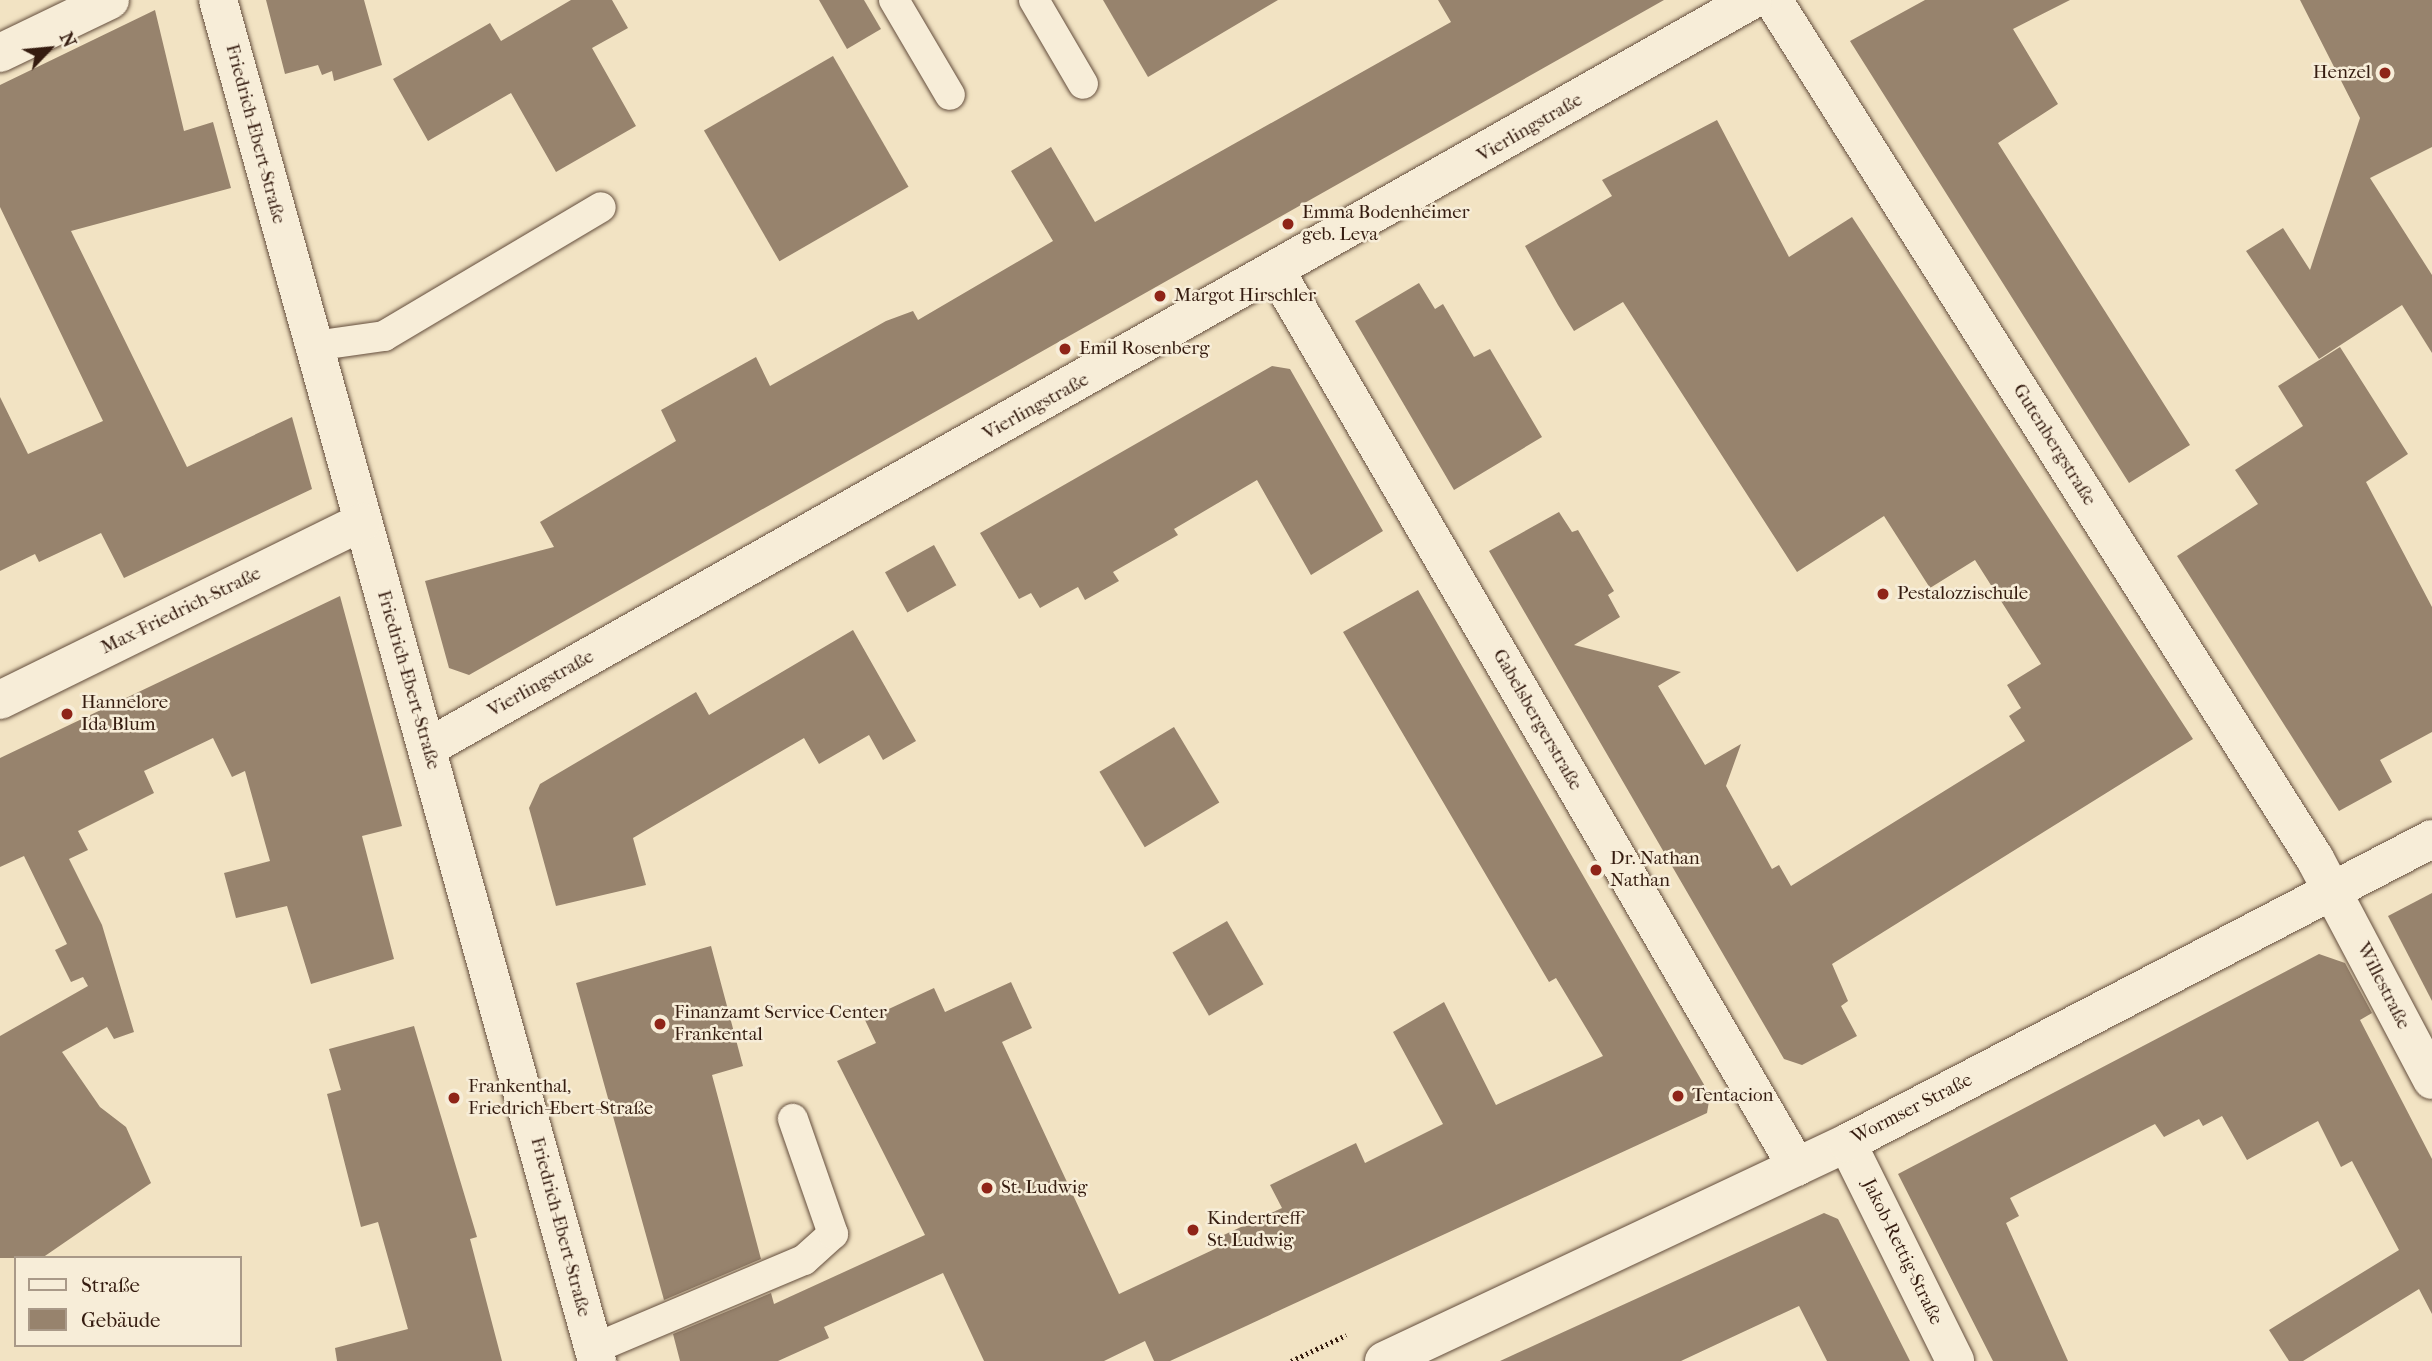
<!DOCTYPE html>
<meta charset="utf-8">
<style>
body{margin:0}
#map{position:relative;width:2432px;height:1361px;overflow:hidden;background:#f2e3c3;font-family:"IM FELL French Canon",serif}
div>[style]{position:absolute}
.building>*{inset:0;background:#97836d;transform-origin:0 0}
.path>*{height:4.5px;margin-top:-2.25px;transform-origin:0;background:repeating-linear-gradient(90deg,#351c10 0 2px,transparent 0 5.5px)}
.roads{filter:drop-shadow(0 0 2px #644e3d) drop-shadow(0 0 2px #644e3d)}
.service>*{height:30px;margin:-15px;padding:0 15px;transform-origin:15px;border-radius:15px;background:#f7edd8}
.minor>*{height:38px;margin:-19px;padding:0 19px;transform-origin:19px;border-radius:19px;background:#f7edd8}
.tertiary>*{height:38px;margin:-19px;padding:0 19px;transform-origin:19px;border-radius:19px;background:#f7edd8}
.dots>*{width:19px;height:19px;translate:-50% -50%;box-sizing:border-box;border:4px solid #f7edd8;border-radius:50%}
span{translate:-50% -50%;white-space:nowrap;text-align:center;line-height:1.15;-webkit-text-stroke:5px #f7edd8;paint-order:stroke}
.poi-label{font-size:19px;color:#351c10}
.right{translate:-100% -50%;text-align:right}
.left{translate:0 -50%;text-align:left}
.street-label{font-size:19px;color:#351c10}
.legend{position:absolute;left:14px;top:1256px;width:228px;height:91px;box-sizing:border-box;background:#f7edd8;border:2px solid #a99988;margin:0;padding:9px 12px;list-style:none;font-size:21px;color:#351c10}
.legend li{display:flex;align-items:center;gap:14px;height:35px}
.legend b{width:35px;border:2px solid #a99988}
.north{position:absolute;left:14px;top:14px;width:70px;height:70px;-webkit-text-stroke:5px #f7edd8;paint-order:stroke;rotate:64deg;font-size:19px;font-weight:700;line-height:28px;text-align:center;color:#351c10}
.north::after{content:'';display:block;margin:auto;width:24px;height:32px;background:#351c10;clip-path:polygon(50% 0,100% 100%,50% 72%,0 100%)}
</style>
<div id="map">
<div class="building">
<i style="clip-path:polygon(266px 0,364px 0,382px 65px,334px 81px,332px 71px,322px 75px,318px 65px,285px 74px)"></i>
<i style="clip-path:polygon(571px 0,612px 0,628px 28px,592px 48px,636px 126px,556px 172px,511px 93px,428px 141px,393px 79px,490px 23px,501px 41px)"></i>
<i style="clip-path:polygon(819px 0,864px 0,881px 29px,847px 49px)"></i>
<i style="clip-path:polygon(1103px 0,1278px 0,1148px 77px)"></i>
<i style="clip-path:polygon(1438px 0,1664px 0,469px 675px,449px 668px,425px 581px,554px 547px,540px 522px,676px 441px,661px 410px,756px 357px,770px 386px,886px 321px,913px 311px,918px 320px,1053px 241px,1011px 171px,1051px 147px,1095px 222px,1451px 22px)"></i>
<i style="clip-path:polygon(1925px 0,2070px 0,2013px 29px,2058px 104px,1998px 143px,2190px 445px,2129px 483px,1850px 41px)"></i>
<i style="clip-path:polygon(2300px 0,2432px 0,2432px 147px,2370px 178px,2432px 275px,2432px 353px,2402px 305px,2319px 359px,2246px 251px,2283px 228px,2310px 270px,2360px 118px)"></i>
<i style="clip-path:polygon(155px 10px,184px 131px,213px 122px,231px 188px,71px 231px,187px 467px,292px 417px,312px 489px,124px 578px,101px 533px,39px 562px,35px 554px,0 571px,0 397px,28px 454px,103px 421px,0 207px,0 85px)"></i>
<i style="left:833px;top:56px;width:151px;height:149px;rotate:60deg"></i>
<i style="clip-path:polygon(1717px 120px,1789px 257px,1852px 217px,2193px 739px,1832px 964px,1848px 1001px,1841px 1006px,1857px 1036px,1802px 1065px,1784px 1059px,1489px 551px,1559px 512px,1572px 532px,1578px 530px,1614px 591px,1608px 595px,1620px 617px,1574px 645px,1681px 672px,1658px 686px,1705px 765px,1741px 744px,1726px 786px,1772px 869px,1779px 865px,1791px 886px,2025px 741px,2009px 716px,2021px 708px,2007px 685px,2041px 664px,1975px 560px,1930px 588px,1884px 516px,1797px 572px,1623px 302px,1574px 331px,1558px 305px,1525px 246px,1612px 196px,1602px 180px)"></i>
<i style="clip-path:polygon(1419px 283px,1435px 309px,1443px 304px,1474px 357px,1490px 349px,1542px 437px,1454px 490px,1355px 321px)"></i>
<i style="clip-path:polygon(2340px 347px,2408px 454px,2366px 482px,2432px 607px,2432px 732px,2380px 760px,2392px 782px,2339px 811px,2177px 556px,2258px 504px,2235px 470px,2303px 426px,2278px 386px)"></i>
<i style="clip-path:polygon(1272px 366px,1290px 369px,1383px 531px,1311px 575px,1257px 480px,1174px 529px,1178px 535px,1113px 572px,1119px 581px,1085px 600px,1078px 587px,1040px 608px,1031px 593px,1019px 599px,980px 533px)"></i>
<i style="left:934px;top:545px;width:46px;height:56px;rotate:61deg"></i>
<i style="clip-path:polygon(1418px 590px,1710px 1095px,1707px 1113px,1170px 1361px,1154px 1361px,1145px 1341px,1104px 1361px,984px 1361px,943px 1273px,824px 1327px,829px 1338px,778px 1361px,680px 1361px,673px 1334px,771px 1293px,774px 1304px,925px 1235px,837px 1061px,876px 1043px,865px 1020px,934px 988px,945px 1012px,1011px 982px,1032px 1028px,1002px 1042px,1119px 1294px,1219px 1247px,1215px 1239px,1282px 1208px,1270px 1185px,1356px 1143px,1365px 1163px,1443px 1124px,1393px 1032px,1444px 1002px,1496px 1105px,1603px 1056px,1556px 978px,1549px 982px,1343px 632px)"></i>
<i style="clip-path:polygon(340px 596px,402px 826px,362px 836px,394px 959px,311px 984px,287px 906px,236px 918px,224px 873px,270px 861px,245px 771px,232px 777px,213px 738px,144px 771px,154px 793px,78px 831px,88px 850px,69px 859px,102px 925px,134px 1032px,114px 1039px,107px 1027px,62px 1052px,100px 1107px,126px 1127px,151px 1183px,42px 1258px,0 1258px,0 1036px,88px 986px,83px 977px,71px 982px,55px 950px,67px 944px,24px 856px,0 867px,0 758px)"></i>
<i style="clip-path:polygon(853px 630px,916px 741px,883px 760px,869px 735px,819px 764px,804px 738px,633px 838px,646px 885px,556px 906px,529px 808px,540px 784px,696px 692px,709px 715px)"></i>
<i style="left:1174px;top:727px;width:88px;height:87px;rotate:59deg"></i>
<i style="clip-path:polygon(2432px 893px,2432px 1001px,2388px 916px)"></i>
<i style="left:1227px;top:921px;width:73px;height:63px;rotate:60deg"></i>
<i style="clip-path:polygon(711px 946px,743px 1066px,712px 1075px,761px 1259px,664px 1300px,576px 983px)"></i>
<i style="clip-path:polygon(2319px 954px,2345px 963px,2372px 1013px,2360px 1020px,2432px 1159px,2432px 1314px,2419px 1289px,2303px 1361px,2289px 1361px,2269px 1330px,2399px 1250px,2352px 1161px,2341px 1167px,2318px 1121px,2247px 1160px,2222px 1116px,2203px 1126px,2199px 1119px,2164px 1137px,2155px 1124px,2010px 1198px,2019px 1216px,2006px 1223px,2068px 1361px,1993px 1361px,1898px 1174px)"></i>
<i style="clip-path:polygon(414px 1026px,477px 1237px,470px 1239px,502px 1361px,337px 1361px,335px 1348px,408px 1329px,378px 1222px,361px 1227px,327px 1094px,341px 1090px,329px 1049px)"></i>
<i style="clip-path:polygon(1824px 1213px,1838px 1219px,1910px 1361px,1827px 1361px,1799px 1306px,1681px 1361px,1500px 1361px)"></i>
</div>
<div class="path">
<i style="left:1291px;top:1361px;width:61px;rotate:-25.3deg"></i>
</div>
<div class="roads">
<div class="service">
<i style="left:894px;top:0;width:110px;rotate:59.5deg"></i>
<i style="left:1034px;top:0;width:97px;rotate:59.7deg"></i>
<i style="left:314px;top:346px;width:71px;rotate:-8.1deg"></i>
<i style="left:384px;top:336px;width:252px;rotate:-30.7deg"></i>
<i style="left:593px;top:1349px;width:229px;rotate:-22.9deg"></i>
<i style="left:804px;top:1260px;width:39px;rotate:-42deg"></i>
<i style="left:833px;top:1234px;width:122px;rotate:-109.2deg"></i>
</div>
<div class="minor">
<i style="left:218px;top:0;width:1413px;rotate:74.44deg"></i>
<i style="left:1773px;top:0;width:1016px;rotate:57.75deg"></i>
<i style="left:2315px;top:859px;width:250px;rotate:62.1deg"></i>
<i style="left:0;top:53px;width:122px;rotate:-25.7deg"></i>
<i style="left:1277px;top:273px;width:1034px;rotate:59.82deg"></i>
<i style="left:0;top:700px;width:403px;rotate:-26.2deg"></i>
<i style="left:427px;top:748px;width:1522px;rotate:-29.45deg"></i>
<i style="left:1847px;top:1143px;width:243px;rotate:63.6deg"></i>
</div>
<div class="tertiary">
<i style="left:1384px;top:1361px;width:512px;rotate:-25.21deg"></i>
<i style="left:1847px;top:1143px;width:659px;rotate:-27.46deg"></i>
</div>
</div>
<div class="dots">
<i style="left:2385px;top:73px;background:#8f2418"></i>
<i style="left:1288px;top:224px;background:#8f2418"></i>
<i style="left:1160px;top:296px;background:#8f2418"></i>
<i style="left:1065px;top:349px;background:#8f2418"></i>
<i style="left:1883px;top:594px;background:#8f2418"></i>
<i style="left:67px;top:714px;background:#8f2418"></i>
<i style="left:1596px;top:870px;background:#8f2418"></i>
<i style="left:660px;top:1024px;background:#8f2418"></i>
<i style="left:1678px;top:1096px;background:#8f2418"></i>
<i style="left:454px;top:1098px;background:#8f2418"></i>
<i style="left:987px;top:1188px;background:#8f2418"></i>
<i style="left:1193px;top:1230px;background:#8f2418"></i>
</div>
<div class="poi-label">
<span class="right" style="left:2371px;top:73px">Henzel</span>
<span class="left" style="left:1302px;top:224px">Emma Bodenheimer<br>geb. Leva</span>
<span class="left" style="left:1174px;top:296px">Margot Hirschler</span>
<span class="left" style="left:1079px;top:349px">Emil Rosenberg</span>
<span class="left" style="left:1897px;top:594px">Pestalozzischule</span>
<span class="left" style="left:81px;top:714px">Hannelore<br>Ida Blum</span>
<span class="left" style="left:1610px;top:870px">Dr. Nathan<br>Nathan</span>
<span class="left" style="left:674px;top:1024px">Finanzamt Service-Center<br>Frankental</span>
<span class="left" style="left:468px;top:1098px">Frankenthal,<br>Friedrich-Ebert-Straße</span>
<span class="left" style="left:1692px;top:1096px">Tentacion</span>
<span class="left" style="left:1001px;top:1188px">St. Ludwig</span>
<span class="left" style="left:1207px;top:1230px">Kindertreff<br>St. Ludwig</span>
</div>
<div class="street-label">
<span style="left:1530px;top:128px;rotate:-30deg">Vierlingstraße</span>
<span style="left:255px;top:134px;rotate:75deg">Friedrich-Ebert-Straße</span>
<span style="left:1036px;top:407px;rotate:-29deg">Vierlingstraße</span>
<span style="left:2054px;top:445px;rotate:58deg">Gutenbergstraße</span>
<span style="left:181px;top:611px;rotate:-26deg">Max-Friedrich-Straße</span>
<span style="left:408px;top:680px;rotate:74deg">Friedrich-Ebert-Straße</span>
<span style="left:541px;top:684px;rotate:-29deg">Vierlingstraße</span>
<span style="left:1537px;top:720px;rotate:60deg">Gabelsbergerstraße</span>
<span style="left:2383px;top:986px;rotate:63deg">Willestraße</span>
<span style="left:1912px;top:1109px;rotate:-27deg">Wormser Straße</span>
<span style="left:560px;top:1227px;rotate:75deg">Friedrich-Ebert-Straße</span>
<span style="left:1902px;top:1252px;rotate:64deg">Jakob-Rettig-Straße</span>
</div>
<ul class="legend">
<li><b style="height:9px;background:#f7edd8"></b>Straße</li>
<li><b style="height:19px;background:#97836d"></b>Gebäude</li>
</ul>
<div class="north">N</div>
</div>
